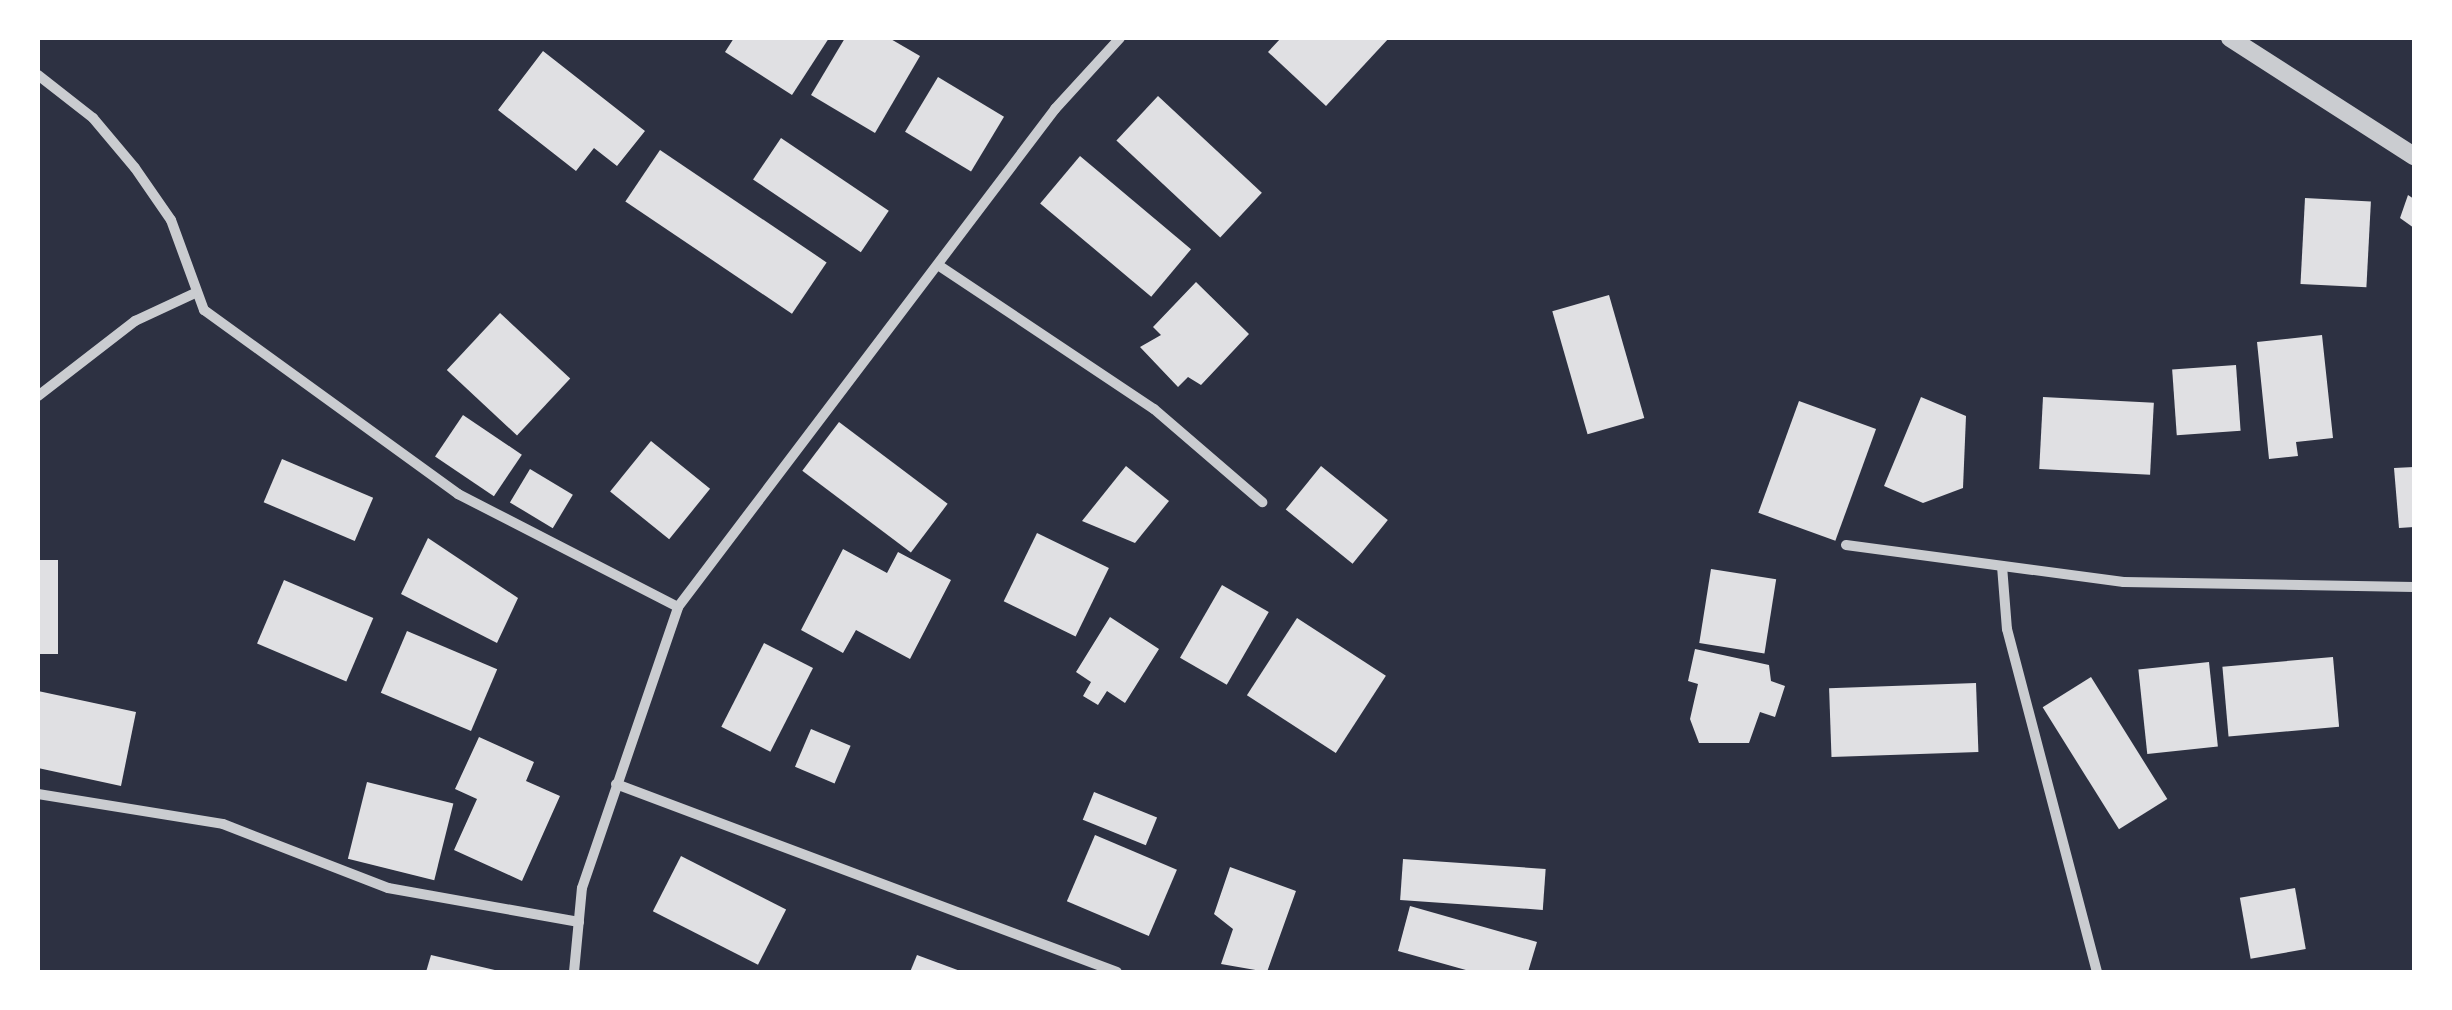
<!DOCTYPE html>
<style>
body{margin:0}
#map{position:relative;width:2452px;height:1010px;overflow:hidden;background:#2d3142;font-family:Quicksand,sans-serif}
div>[style]{position:absolute}
.building>*{inset:0;background:#e0e0e3;transform-origin:0 0}
.minor>*{height:10px;margin:-5px;padding:0 5px;transform-origin:5px;border-radius:5px;background:#caccd0}
.tertiary>*{height:18px;margin:-9px;padding:0 9px;transform-origin:9px;border-radius:9px;background:#caccd0}
span{translate:-50% -50%;white-space:nowrap;text-align:center;line-height:1.15;-webkit-text-stroke:10px #fff;paint-order:stroke}
.frame{position:absolute;inset:0;border:40px solid #fff;pointer-events:none}
</style>
<div id="map">
<div class="building">
<i style="clip-path:polygon(734px 38px,829px 38px,792px 95px,725px 52px)"></i>
<i style="clip-path:polygon(845px 38px,889px 38px,920px 56px,875px 133px,811px 95px)"></i>
<i style="clip-path:polygon(1281px 38px,1389px 38px,1326px 106px,1268px 52px)"></i>
<i style="clip-path:polygon(543px 51px,645px 131px,617px 166px,594px 148px,576px 171px,498px 110px)"></i>
<i style="left:938px;top:77px;width:77px;height:64px;rotate:31deg"></i>
<i style="left:1158px;top:96px;width:142px;height:61px;rotate:43deg"></i>
<i style="left:781px;top:138px;width:130px;height:50px;rotate:34deg"></i>
<i style="left:660px;top:150px;width:201px;height:62px;rotate:34deg"></i>
<i style="left:1080px;top:156px;width:145px;height:62px;rotate:40deg"></i>
<i style="clip-path:polygon(2408px 195px,2414px 199px,2414px 228px,2400px 218px)"></i>
<i style="left:2305px;top:198px;width:66px;height:86px;rotate:3deg"></i>
<i style="clip-path:polygon(1196px 282px,1249px 334px,1201px 385px,1188px 377px,1178px 387px,1140px 347px,1161px 335px,1153px 327px)"></i>
<i style="left:1609px;top:295px;width:128px;height:59px;rotate:74deg"></i>
<i style="left:500px;top:313px;width:96px;height:78px;rotate:43deg"></i>
<i style="clip-path:polygon(2322px 335px,2333px 438px,2296px 442px,2298px 456px,2269px 459px,2257px 342px)"></i>
<i style="left:2236px;top:365px;width:66px;height:64px;rotate:86deg"></i>
<i style="clip-path:polygon(1921px 397px,1966px 416px,1963px 488px,1923px 503px,1884px 486px)"></i>
<i style="left:2043px;top:397px;width:111px;height:72px;rotate:3deg"></i>
<i style="left:1799px;top:401px;width:82px;height:119px;rotate:20deg"></i>
<i style="left:463px;top:415px;width:71px;height:50px;rotate:34deg"></i>
<i style="left:839px;top:422px;width:136px;height:61px;rotate:37deg"></i>
<i style="left:651px;top:441px;width:76px;height:65px;rotate:39deg"></i>
<i style="left:282px;top:459px;width:99px;height:47px;rotate:23deg"></i>
<i style="clip-path:polygon(1126px 466px,1169px 501px,1135px 543px,1082px 521px)"></i>
<i style="left:1321px;top:466px;width:86px;height:56px;rotate:39deg"></i>
<i style="clip-path:polygon(2414px 467px,2414px 527px,2399px 528px,2394px 468px)"></i>
<i style="left:530px;top:469px;width:50px;height:39px;rotate:31deg"></i>
<i style="left:1037px;top:533px;width:80px;height:76px;rotate:26deg"></i>
<i style="clip-path:polygon(428px 538px,518px 598px,497px 643px,401px 594px)"></i>
<i style="clip-path:polygon(843px 549px,887px 573px,898px 552px,951px 580px,910px 659px,856px 630px,843px 653px,801px 630px)"></i>
<i style="left:38px;top:560px;width:20px;height:94px"></i>
<i style="left:1711px;top:569px;width:66px;height:75px;rotate:9deg"></i>
<i style="left:284px;top:580px;width:97px;height:69px;rotate:23deg"></i>
<i style="left:1222px;top:585px;width:54px;height:84px;rotate:30deg"></i>
<i style="clip-path:polygon(1110px 617px,1159px 649px,1125px 703px,1107px 691px,1098px 705px,1083px 696px,1091px 682px,1076px 672px)"></i>
<i style="left:1297px;top:618px;width:106px;height:92px;rotate:33deg"></i>
<i style="left:407px;top:631px;width:98px;height:67px;rotate:23deg"></i>
<i style="left:764px;top:643px;width:55px;height:94px;rotate:27deg"></i>
<i style="clip-path:polygon(1695px 649px,1769px 665px,1771px 681px,1785px 686px,1775px 717px,1760px 712px,1749px 743px,1699px 743px,1690px 719px,1698px 684px,1688px 681px)"></i>
<i style="left:2333px;top:657px;width:70px;height:111px;rotate:85deg"></i>
<i style="left:2209px;top:662px;width:85px;height:71px;rotate:84deg"></i>
<i style="left:2091px;top:677px;width:144px;height:57px;rotate:58deg"></i>
<i style="left:1976px;top:683px;width:69px;height:147px;rotate:88deg"></i>
<i style="clip-path:polygon(38px 691px,136px 712px,121px 786px,38px 768px)"></i>
<i style="left:811px;top:729px;width:43px;height:41px;rotate:23deg"></i>
<i style="clip-path:polygon(479px 737px,534px 762px,526px 781px,560px 796px,522px 881px,454px 850px,477px 799px,455px 789px)"></i>
<i style="left:367px;top:782px;width:89px;height:79px;rotate:14deg"></i>
<i style="left:1094px;top:792px;width:68px;height:30px;rotate:22deg"></i>
<i style="left:1095px;top:835px;width:89px;height:72px;rotate:23deg"></i>
<i style="left:681px;top:856px;width:118px;height:62px;rotate:27deg"></i>
<i style="left:1403px;top:859px;width:143px;height:41px;rotate:4deg"></i>
<i style="clip-path:polygon(1230px 867px,1296px 891px,1267px 972px,1221px 964px,1233px 929px,1214px 914px)"></i>
<i style="left:2295px;top:888px;width:62px;height:56px;rotate:80deg"></i>
<i style="clip-path:polygon(1410px 906px,1537px 942px,1528px 972px,1473px 972px,1398px 951px)"></i>
<i style="clip-path:polygon(431px 955px,499px 971px,498px 972px,426px 972px)"></i>
<i style="clip-path:polygon(917px 955px,963px 972px,910px 972px)"></i>
</div>
<div class="minor">
<i style="left:38px;top:75px;width:70px;rotate:38deg"></i>
<i style="left:93px;top:118px;width:65px;rotate:50deg"></i>
<i style="left:135px;top:168px;width:63px;rotate:55.3deg"></i>
<i style="left:171px;top:220px;width:96px;rotate:69.9deg"></i>
<i style="left:204px;top:310px;width:314px;rotate:35.9deg"></i>
<i style="left:458px;top:494px;width:247px;rotate:27.2deg"></i>
<i style="left:941px;top:267px;width:256px;rotate:33.7deg"></i>
<i style="left:1154px;top:409px;width:143px;rotate:40.7deg"></i>
<i style="left:38px;top:396px;width:123px;rotate:-37.7deg"></i>
<i style="left:135px;top:321px;width:64px;rotate:-25deg"></i>
<i style="left:1846px;top:545px;width:280px;rotate:7.6deg"></i>
<i style="left:2124px;top:582px;width:290px;rotate:1deg"></i>
<i style="left:2002px;top:566px;width:63px;rotate:85.5deg"></i>
<i style="left:2007px;top:629px;width:355px;rotate:75.3deg"></i>
<i style="left:616px;top:784px;width:535px;rotate:20.57deg"></i>
<i style="left:38px;top:794px;width:187px;rotate:9.2deg"></i>
<i style="left:223px;top:824px;width:177px;rotate:21.2deg"></i>
<i style="left:388px;top:888px;width:194px;rotate:10.1deg"></i>
<i style="left:574px;top:972px;width:84px;rotate:-84.6deg"></i>
<i style="left:582px;top:888px;width:297px;rotate:-71.1deg"></i>
<i style="left:678px;top:607px;width:625px;rotate:-52.87deg"></i>
<i style="left:1055px;top:109px;width:96px;rotate:-47.5deg"></i>
</div>
<div class="tertiary">
<i style="left:2230px;top:38px;width:219px;rotate:32.7deg"></i>
</div>
<div class="frame"></div>
</div>
